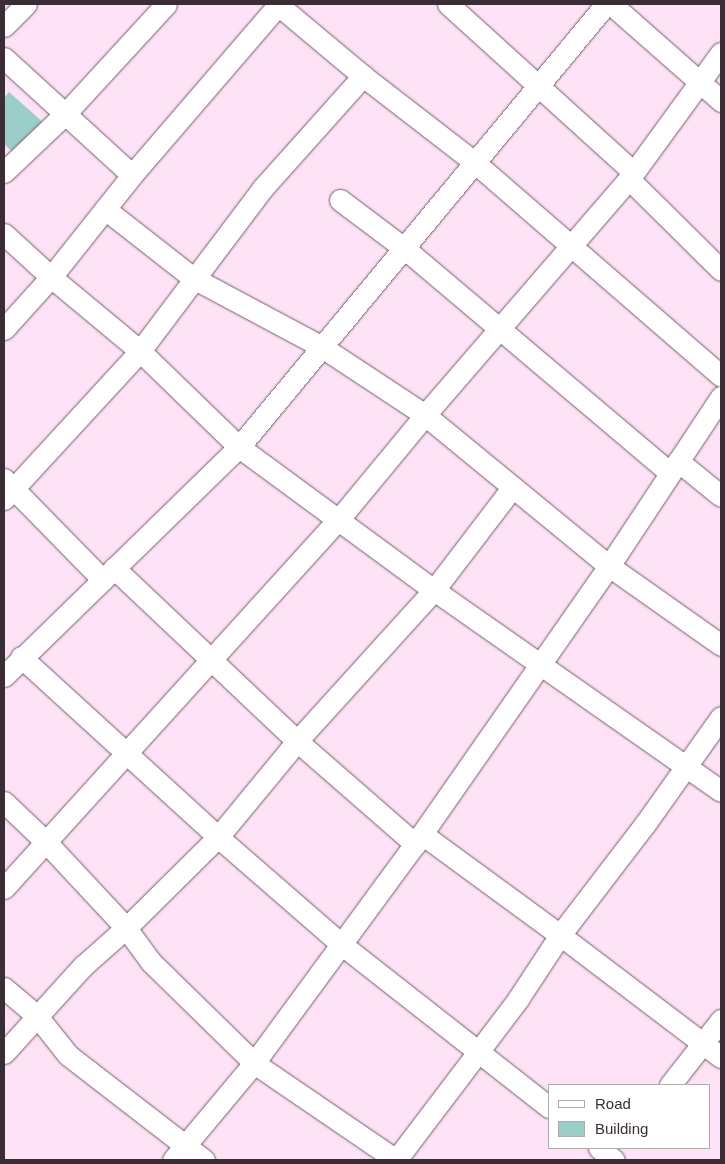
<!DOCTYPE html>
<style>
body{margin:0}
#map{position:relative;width:725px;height:1164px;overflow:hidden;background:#fde3f5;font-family:Helvetica,sans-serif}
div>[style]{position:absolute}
.building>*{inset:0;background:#99cfc8}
.roads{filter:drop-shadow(0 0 1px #765a6e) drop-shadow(0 0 1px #765a6e)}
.street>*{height:21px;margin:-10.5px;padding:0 10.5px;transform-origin:10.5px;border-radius:10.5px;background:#fff}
span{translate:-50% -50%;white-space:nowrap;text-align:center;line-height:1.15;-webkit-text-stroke:4px #fff;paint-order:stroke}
.frame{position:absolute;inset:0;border:5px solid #3a2d36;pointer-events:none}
.legend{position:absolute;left:548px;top:1084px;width:162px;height:65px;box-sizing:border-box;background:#fff;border:1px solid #b0abaf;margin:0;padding:6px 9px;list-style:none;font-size:15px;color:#3a2d36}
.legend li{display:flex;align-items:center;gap:10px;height:25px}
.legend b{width:25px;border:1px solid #b0abaf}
</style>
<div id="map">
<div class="building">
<i style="clip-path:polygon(9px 92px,46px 125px,18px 157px,4px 144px,4px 98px)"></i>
</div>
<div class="roads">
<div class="street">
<i style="left:277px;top:4px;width:112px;rotate:39.9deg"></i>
<i style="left:363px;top:76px;width:139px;rotate:37.7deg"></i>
<i style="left:473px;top:161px;width:328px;rotate:40.9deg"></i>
<i style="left:448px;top:4px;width:250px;rotate:42.2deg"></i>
<i style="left:611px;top:4px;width:147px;rotate:41.4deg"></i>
<i style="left:4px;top:26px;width:31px;rotate:-45deg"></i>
<i style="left:4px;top:58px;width:173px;rotate:42.4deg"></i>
<i style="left:4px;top:172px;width:84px;rotate:-43.6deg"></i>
<i style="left:65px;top:114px;width:149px;rotate:-47.4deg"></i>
<i style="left:629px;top:179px;width:129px;rotate:44.7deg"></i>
<i style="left:340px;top:200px;width:80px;rotate:36.9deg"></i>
<i style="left:404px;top:248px;width:348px;rotate:40.2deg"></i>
<i style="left:105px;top:209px;width:112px;rotate:38.1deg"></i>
<i style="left:193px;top:278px;width:146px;rotate:28.1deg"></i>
<i style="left:322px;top:347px;width:123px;rotate:33.4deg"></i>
<i style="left:425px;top:415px;width:238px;rotate:39.4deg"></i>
<i style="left:609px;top:566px;width:137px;rotate:35.2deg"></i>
<i style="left:4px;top:234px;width:64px;rotate:42.5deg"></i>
<i style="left:51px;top:277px;width:116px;rotate:39.7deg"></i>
<i style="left:140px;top:351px;width:138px;rotate:44.1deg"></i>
<i style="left:239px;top:447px;width:242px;rotate:36.3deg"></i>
<i style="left:434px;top:590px;width:350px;rotate:35deg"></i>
<i style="left:4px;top:329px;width:70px;rotate:-47.9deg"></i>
<i style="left:51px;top:277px;width:130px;rotate:-51.5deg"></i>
<i style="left:132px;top:175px;width:225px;rotate:-49.3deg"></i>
<i style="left:678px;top:461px;width:55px;rotate:39.1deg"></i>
<i style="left:4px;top:479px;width:141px;rotate:45.6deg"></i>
<i style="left:4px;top:499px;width:201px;rotate:-47.4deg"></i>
<i style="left:140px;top:351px;width:203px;rotate:-53deg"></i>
<i style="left:262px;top:189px;width:152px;rotate:-48.2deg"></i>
<i style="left:114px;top:568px;width:252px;rotate:43.4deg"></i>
<i style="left:297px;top:741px;width:157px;rotate:41.1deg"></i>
<i style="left:21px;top:657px;width:267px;rotate:42.4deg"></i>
<i style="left:218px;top:837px;width:163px;rotate:41deg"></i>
<i style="left:341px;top:944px;width:264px;rotate:38.1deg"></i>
<i style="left:4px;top:676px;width:328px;rotate:-44.3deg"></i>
<i style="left:239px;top:447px;width:575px;rotate:-50.36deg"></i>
<i style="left:4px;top:802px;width:57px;rotate:43.6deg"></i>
<i style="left:45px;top:841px;width:119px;rotate:47deg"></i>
<i style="left:126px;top:928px;width:42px;rotate:53.7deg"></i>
<i style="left:151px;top:962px;width:144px;rotate:44.4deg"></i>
<i style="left:254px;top:1063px;width:172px;rotate:34.3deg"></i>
<i style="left:422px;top:834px;width:171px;rotate:36.2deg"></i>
<i style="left:560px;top:935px;width:202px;rotate:37.2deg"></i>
<i style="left:4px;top:888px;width:498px;rotate:-47.8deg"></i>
<i style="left:339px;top:519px;width:135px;rotate:-50.4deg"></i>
<i style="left:425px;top:415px;width:312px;rotate:-49.2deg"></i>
<i style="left:629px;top:179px;width:156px;rotate:-53.9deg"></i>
<i style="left:4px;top:988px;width:43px;rotate:40.3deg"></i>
<i style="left:37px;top:1016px;width:50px;rotate:51.5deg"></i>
<i style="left:68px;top:1055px;width:172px;rotate:37.7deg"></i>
<i style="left:4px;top:1053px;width:118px;rotate:-47.8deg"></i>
<i style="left:83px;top:966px;width:57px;rotate:-41.5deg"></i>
<i style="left:126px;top:928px;width:129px;rotate:-44.7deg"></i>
<i style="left:218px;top:837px;width:124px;rotate:-50.5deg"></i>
<i style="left:297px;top:741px;width:204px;rotate:-47.8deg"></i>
<i style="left:434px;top:590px;width:128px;rotate:-52.6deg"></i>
<i style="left:670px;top:1085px;width:83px;rotate:-51.9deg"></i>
<i style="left:599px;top:1148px;width:19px;rotate:39deg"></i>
<i style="left:173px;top:1160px;width:126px;rotate:-50.1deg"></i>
<i style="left:254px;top:1063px;width:272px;rotate:-53.7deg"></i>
<i style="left:415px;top:844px;width:339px;rotate:-55.1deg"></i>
<i style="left:609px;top:566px;width:203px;rotate:-56.5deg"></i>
<i style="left:396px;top:1160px;width:202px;rotate:-52.8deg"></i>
<i style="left:518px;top:999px;width:77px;rotate:-56.7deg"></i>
<i style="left:560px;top:935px;width:140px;rotate:-52.6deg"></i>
<i style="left:645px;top:824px;width:131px;rotate:-54.6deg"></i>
</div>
</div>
<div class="frame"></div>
<ul class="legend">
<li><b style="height:6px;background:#fff"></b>Road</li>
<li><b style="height:14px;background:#99cfc8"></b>Building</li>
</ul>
</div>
